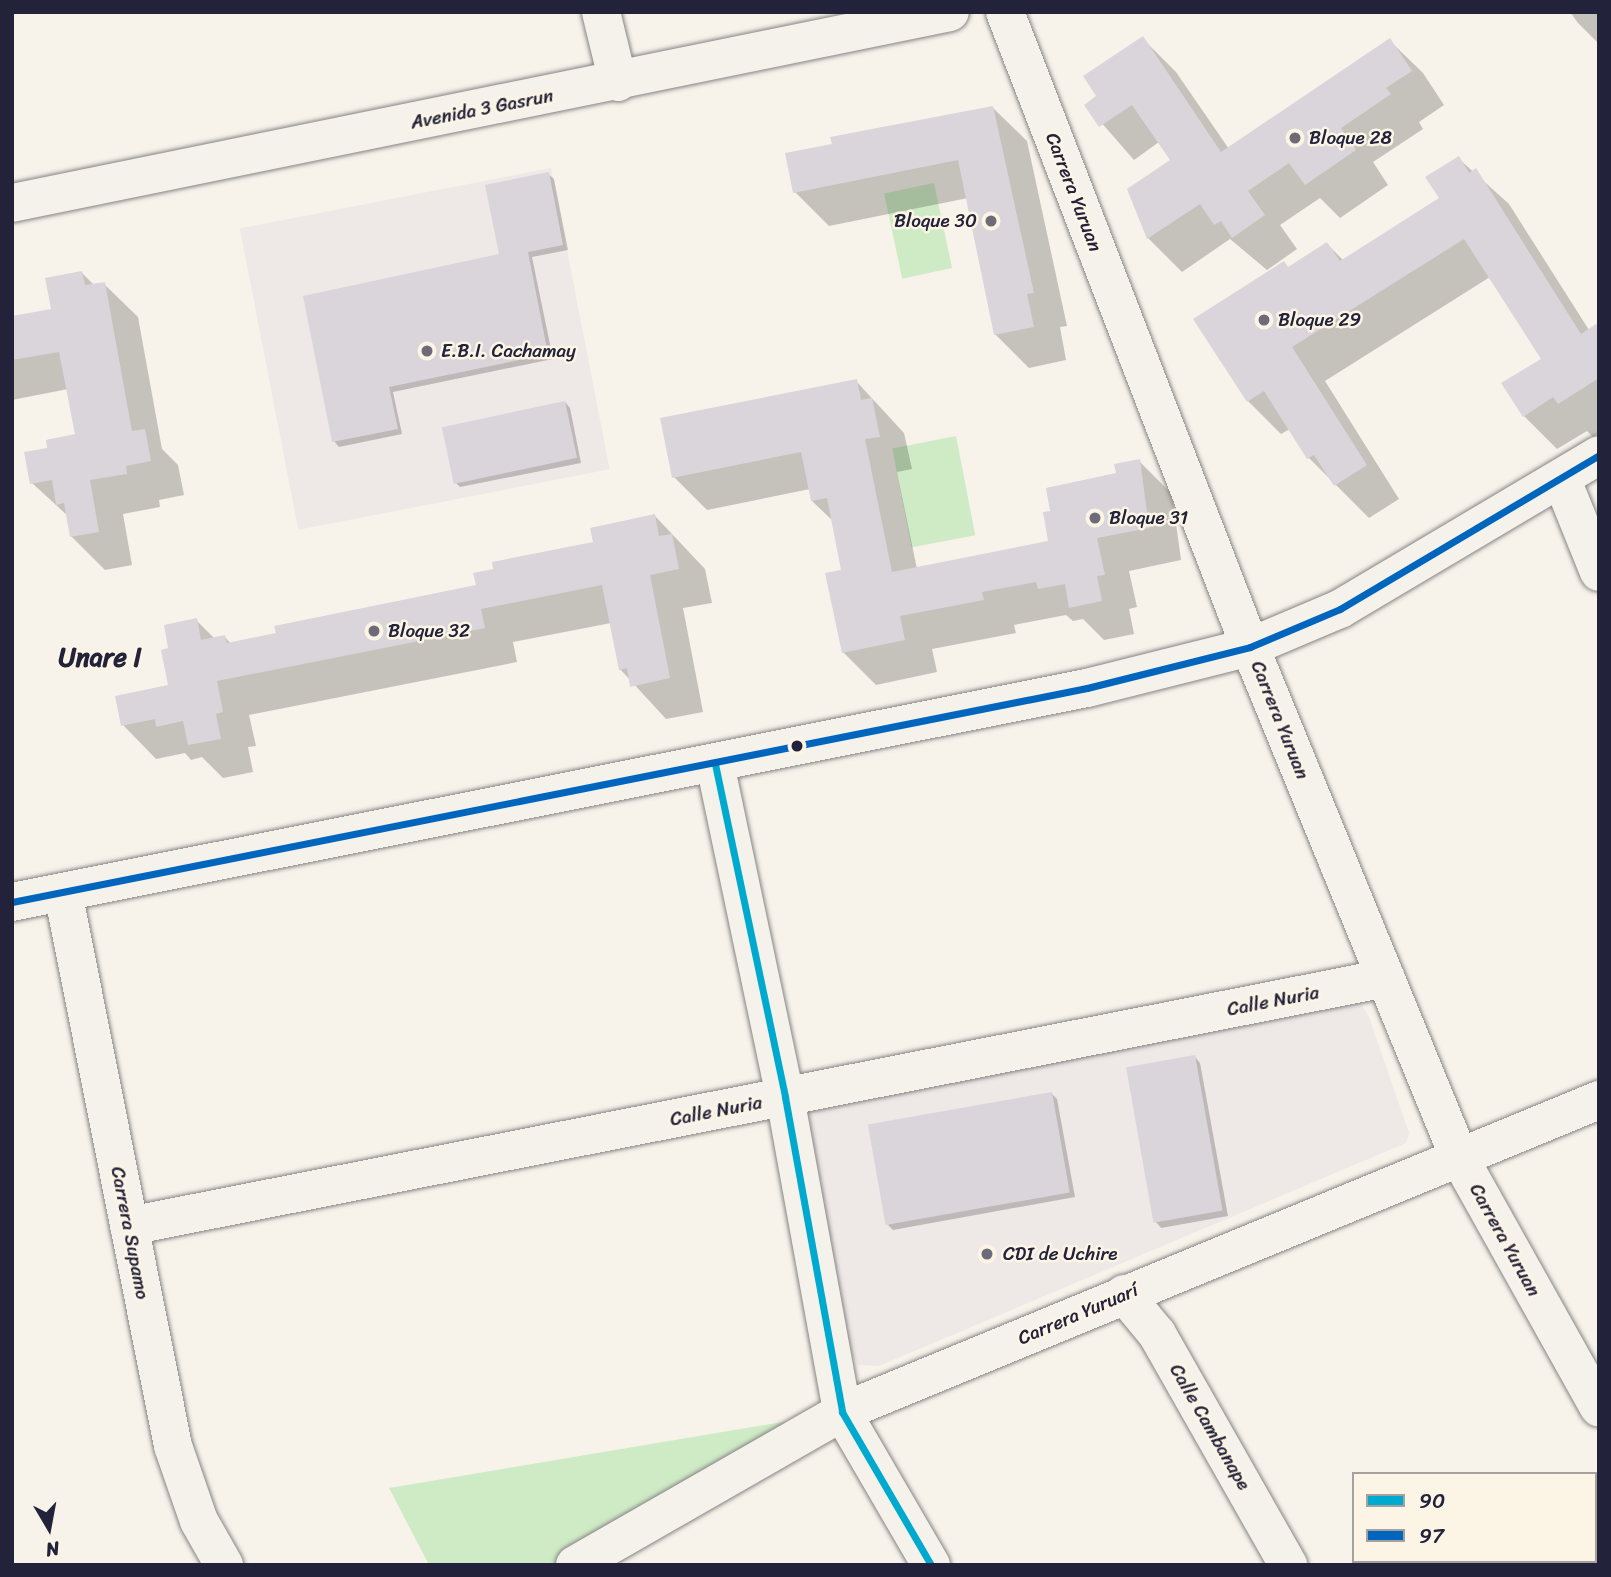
<!DOCTYPE html>
<meta charset="utf-8">
<style>
body{margin:0}
#map{position:relative;width:1611px;height:1577px;overflow:hidden;background:#f7f3ea;font-family:Sriracha,sans-serif}
div>[style]{position:absolute}
.built>*{inset:0;background:#eee8e6;transform-origin:0 0}
.green>*{inset:0;background:#cfebc5;transform-origin:0 0}
.shadow>*{inset:0;background:#0003}
.building>*{inset:0;background:#d9d5db;transform-origin:0 0}
.roads{filter:drop-shadow(0 0 2px #868485) drop-shadow(0 0 2px #868485)}
.minor>*{height:38px;margin:-19px;padding:0 19px;transform-origin:19px;border-radius:19px;background:#f5f2ec}
.bus-1>*{height:7px;margin:-3.5px;padding:0 3.5px;transform-origin:3.5px;border-radius:3.5px;background:#00a9ce}
.bus-2>*{height:7px;margin:-3.5px;padding:0 3.5px;transform-origin:3.5px;border-radius:3.5px;background:#0065bd}
.dots>*{width:19px;height:19px;translate:-50% -50%;box-sizing:border-box;border:4px solid #fcf5e5;border-radius:50%}
span{translate:-50% -50%;white-space:nowrap;text-align:center;line-height:1.15;-webkit-text-stroke:5px #fcf5e5;paint-order:stroke}
.street-label{font-size:19px;color:#22223b}
.poi-label{font-size:19px;color:#22223b}
.left{translate:0 -50%;text-align:left}
.right{translate:-100% -50%;text-align:right}
.district-label{font-size:26px;color:#22223b;font-weight:700}
.frame{position:absolute;inset:0;border:14px solid #22223b;pointer-events:none}
.legend{position:absolute;left:1352px;top:1472px;width:245px;height:91px;box-sizing:border-box;background:#fcf5e5;border:2px solid #a5a1a1;margin:0;padding:9px 12px;list-style:none;font-size:21px;color:#22223b}
.legend li{display:flex;align-items:center;gap:14px;height:35px}
.legend b{width:35px;border:2px solid #a5a1a1}
.north{position:absolute;left:14px;top:1493px;width:70px;height:70px;-webkit-text-stroke:5px #fcf5e5;paint-order:stroke;rotate:170deg;font-size:19px;font-weight:700;line-height:28px;text-align:center;color:#22223b}
.north::after{content:'';display:block;margin:auto;width:24px;height:32px;background:#22223b;clip-path:polygon(50% 0,100% 100%,50% 72%,0 100%)}
</style>
<div id="map">
<div class="built">
<i style="left:551px;top:168px;width:307px;height:317px;rotate:79deg"></i>
<i style="clip-path:polygon(1356px 996px,1369px 1017px,1409px 1133px,1406px 1143px,879px 1366px,858px 1365px,850px 1354px,801px 1111px)"></i>
</div>
<div class="green">
<i style="left:934px;top:183px;width:87px;height:51px;rotate:78deg"></i>
<i style="left:956px;top:436px;width:101px;height:65px;rotate:79deg"></i>
<i style="clip-path:polygon(842px 1412px,575px 1565px,429px 1565px,389px 1488px)"></i>
</div>
<div class="shadow">
<i style="clip-path:polygon(1570px 12px,1599px 12px,1599px 44px,1578px 23px)"></i>
<i style="clip-path:polygon(1143px 39px,1176px 72px,1229px 149px,1389px 40px,1423px 73px,1444px 105px,1419px 122px,1423px 129px,1373px 162px,1388px 185px,1340px 218px,1320px 198px,1280px 225px,1297px 249px,1267px 270px,1230px 239px,1182px 272px,1148px 238px,1129px 190px,1172px 161px,1159px 142px,1134px 160px,1086px 105px,1099px 96px)"></i>
<i style="clip-path:polygon(993px 108px,1027px 141px,1067px 326px,1060px 327px,1066px 360px,1029px 368px,995px 334px,968px 198px,829px 226px,795px 192px)"></i>
<i style="clip-path:polygon(1458px 158px,1509px 204px,1589px 330px,1599px 324px,1599px 433px,1593px 437px,1587px 431px,1557px 449px,1524px 416px,1543px 360px,1490px 277px,1325px 381px,1399px 499px,1369px 518px,1309px 458px,1290px 429px,1281px 434px,1248px 401px,1288px 268px,1327px 244px,1344px 261px,1441px 199px)"></i>
<i style="clip-path:polygon(548px 174px,554px 179px,568px 250px,532px 257px,553px 359px,393px 392px,402px 434px,339px 447px,334px 441px,502px 255px)"></i>
<i style="clip-path:polygon(82px 273px,94px 285px,104px 284px,138px 317px,162px 449px,178px 465px,184px 495px,159px 500px,160px 507px,123px 514px,132px 565px,105px 570px,71px 536px,68px 516px,32px 483px,49px 449px,77px 436px,68px 389px,12px 400px,12px 318px,53px 310px)"></i>
<i style="clip-path:polygon(856px 381px,904px 433px,912px 469px,897px 472px,917px 569px,1050px 542px,1052px 512px,1139px 461px,1172px 494px,1181px 560px,1129px 571px,1137px 607px,1129px 609px,1134px 634px,1104px 640px,1083px 619px,1073px 621px,1066px 615px,1014px 625px,1016px 633px,932px 649px,937px 672px,876px 685px,843px 652px,843px 571px,834px 522px,812px 501px,810px 489px,707px 510px,674px 477px)"></i>
<i style="clip-path:polygon(565px 402px,570px 408px,581px 463px,460px 487px,455px 482px)"></i>
<i style="clip-path:polygon(655px 516px,705px 569px,712px 603px,683px 608px,703px 712px,666px 719px,620px 669px,611px 623px,513px 642px,517px 662px,249px 715px,256px 746px,248px 747px,253px 772px,223px 778px,202px 757px,191px 760px,185px 753px,156px 759px,123px 725px,170px 687px,171px 649px,196px 620px,215px 639px,225px 637px,231px 644px,478px 587px,495px 571px,595px 543px)"></i>
<i style="clip-path:polygon(1195px 1057px,1200px 1063px,1228px 1216px,1161px 1228px,1156px 1222px)"></i>
<i style="clip-path:polygon(1052px 1094px,1057px 1099px,1075px 1197px,893px 1230px,888px 1225px)"></i>
</div>
<div class="building">
<i style="clip-path:polygon(1143px 36px,1221px 152px,1390px 38px,1412px 71px,1386px 88px,1391px 94px,1341px 128px,1356px 150px,1305px 185px,1289px 163px,1248px 191px,1265px 215px,1232px 238px,1221px 221px,1214px 225px,1200px 204px,1147px 239px,1127px 189px,1170px 160px,1132px 105px,1099px 127px,1084px 105px,1096px 96px,1083px 76px)"></i>
<i style="clip-path:polygon(993px 106px,1034px 293px,1027px 294px,1034px 327px,994px 335px,958px 160px,793px 193px,785px 153px,832px 144px,830px 137px)"></i>
<i style="clip-path:polygon(1459px 156px,1469px 173px,1476px 168px,1581px 334px,1599px 322px,1599px 378px,1558px 404px,1553px 397px,1523px 417px,1501px 383px,1541px 359px,1464px 239px,1292px 347px,1367px 465px,1334px 486px,1314px 455px,1307px 459px,1264px 391px,1247px 402px,1193px 319px,1284px 261px,1288px 267px,1327px 242px,1340px 261px,1439px 198px,1425px 177px)"></i>
<i style="clip-path:polygon(549px 172px,563px 245px,528px 252px,548px 354px,389px 387px,398px 429px,332px 442px,303px 296px,499px 254px,485px 185px)"></i>
<i style="clip-path:polygon(82px 271px,85px 285px,105px 282px,132px 431px,145px 429px,151px 461px,126px 466px,127px 474px,90px 480px,99px 532px,70px 537px,64px 503px,56px 505px,52px 480px,30px 484px,24px 452px,47px 448px,46px 440px,75px 434px,59px 352px,12px 360px,12px 316px,51px 309px,45px 278px)"></i>
<i style="clip-path:polygon(857px 379px,861px 400px,872px 398px,880px 437px,865px 439px,892px 572px,1048px 541px,1043px 512px,1050px 511px,1046px 488px,1116px 473px,1114px 464px,1140px 459px,1149px 528px,1097px 538px,1105px 575px,1097px 576px,1102px 601px,1069px 608px,1065px 584px,1038px 589px,1036px 582px,982px 592px,984px 600px,900px 616px,905px 640px,842px 653px,825px 573px,841px 570px,827px 498px,811px 501px,801px 452px,672px 478px,660px 418px)"></i>
<i style="left:565px;top:401px;width:58px;height:126px;rotate:78deg"></i>
<i style="clip-path:polygon(655px 514px,659px 536px,672px 534px,679px 569px,650px 575px,670px 678px,630px 687px,627px 668px,619px 670px,602px 585px,481px 609px,485px 628px,217px 681px,223px 712px,216px 714px,221px 739px,188px 745px,183px 721px,156px 727px,155px 719px,121px 726px,115px 696px,168px 685px,161px 650px,168px 648px,164px 625px,197px 618px,201px 640px,225px 635px,227px 643px,276px 633px,274px 626px,476px 585px,473px 573px,493px 569px,492px 562px,593px 542px,590px 528px)"></i>
<i style="left:1195px;top:1055px;width:158px;height:70px;rotate:80deg"></i>
<i style="left:1052px;top:1092px;width:102px;height:187px;rotate:80deg"></i>
</div>
<div class="roads">
<div class="minor">
<i style="left:601px;top:12px;width:72px;rotate:76.3deg"></i>
<i style="left:1005px;top:12px;width:681px;rotate:68.9deg"></i>
<i style="left:1250px;top:647px;width:551px;rotate:67.72deg"></i>
<i style="left:1459px;top:1157px;width:287px;rotate:60.8deg"></i>
<i style="left:12px;top:203px;width:957px;rotate:-11.51deg"></i>
<i style="left:1562px;top:480px;width:99px;rotate:68.1deg"></i>
<i style="left:715px;top:764px;width:340px;rotate:78.1deg"></i>
<i style="left:785px;top:1097px;width:320px;rotate:79.7deg"></i>
<i style="left:842px;top:1412px;width:177px;rotate:59.8deg"></i>
<i style="left:63px;top:892px;width:565px;rotate:78.77deg"></i>
<i style="left:173px;top:1446px;width:79px;rotate:70.9deg"></i>
<i style="left:199px;top:1521px;width:51px;rotate:60.4deg"></i>
<i style="left:12px;top:902px;width:1096px;rotate:-11.26deg"></i>
<i style="left:1087px;top:688px;width:168px;rotate:-14.1deg"></i>
<i style="left:1250px;top:647px;width:98px;rotate:-22.9deg"></i>
<i style="left:1340px;top:609px;width:301px;rotate:-30.7deg"></i>
<i style="left:129px;top:1226px;width:1281px;rotate:-11.16deg"></i>
<i style="left:1124px;top:1294px;width:52px;rotate:50.5deg"></i>
<i style="left:1157px;top:1334px;width:266px;rotate:60.4deg"></i>
<i style="left:575px;top:1565px;width:308px;rotate:-29.8deg"></i>
<i style="left:842px;top:1412px;width:819px;rotate:-22.4deg"></i>
</div>
</div>
<div class="bus-1">
<i style="left:715px;top:764px;width:340px;rotate:78.1deg"></i>
<i style="left:785px;top:1097px;width:320px;rotate:79.7deg"></i>
<i style="left:842px;top:1412px;width:177px;rotate:59.8deg"></i>
</div>
<div class="bus-2">
<i style="left:12px;top:902px;width:1096px;rotate:-11.26deg"></i>
<i style="left:1087px;top:688px;width:168px;rotate:-14.1deg"></i>
<i style="left:1250px;top:647px;width:98px;rotate:-22.9deg"></i>
<i style="left:1340px;top:609px;width:301px;rotate:-30.7deg"></i>
</div>
<div class="dots">
<i style="left:1295px;top:138px;background:#6d6b78"></i>
<i style="left:991px;top:221px;background:#6d6b78"></i>
<i style="left:1264px;top:320px;background:#6d6b78"></i>
<i style="left:427px;top:351px;background:#6d6b78"></i>
<i style="left:1095px;top:518px;background:#6d6b78"></i>
<i style="left:374px;top:631px;background:#6d6b78"></i>
<i style="left:797px;top:746px;background:#22223b"></i>
<i style="left:987px;top:1254px;background:#6d6b78"></i>
</div>
<div class="street-label">
<span style="left:482px;top:109px;rotate:-11deg">Avenida 3 Gasrun</span>
<span style="left:1074px;top:192px;rotate:69deg">Carrera Yuruan</span>
<span style="left:1280px;top:720px;rotate:68deg">Carrera Yuruan</span>
<span style="left:1273px;top:1001px;rotate:-11deg">Calle Nuria</span>
<span style="left:716px;top:1111px;rotate:-11deg">Calle Nuria</span>
<span style="left:130px;top:1233px;rotate:79deg">Carrera Supamo</span>
<span style="left:1505px;top:1240px;rotate:61deg">Carrera Yuruan</span>
<span style="left:1078px;top:1314px;rotate:-23deg">Carrera Yuruarí</span>
<span style="left:1210px;top:1427px;rotate:60deg">Calle Cambanape</span>
</div>
<div class="poi-label">
<span class="left" style="left:1309px;top:138px">Bloque 28</span>
<span class="right" style="left:977px;top:221px">Bloque 30</span>
<span class="left" style="left:1278px;top:320px">Bloque 29</span>
<span class="left" style="left:441px;top:351px">E.B.I. Cachamay</span>
<span class="left" style="left:1109px;top:518px">Bloque 31</span>
<span class="left" style="left:388px;top:631px">Bloque 32</span>
<span class="left" style="left:1003px;top:1254px">CDI de Uchire</span>
</div>
<div class="district-label">
<span style="left:100px;top:658px">Unare I</span>
</div>
<div class="frame"></div>
<ul class="legend">
<li><b style="height:9px;background:#00a9ce"></b>90</li>
<li><b style="height:9px;background:#0065bd"></b>97</li>
</ul>
<div class="north">N</div>
</div>
